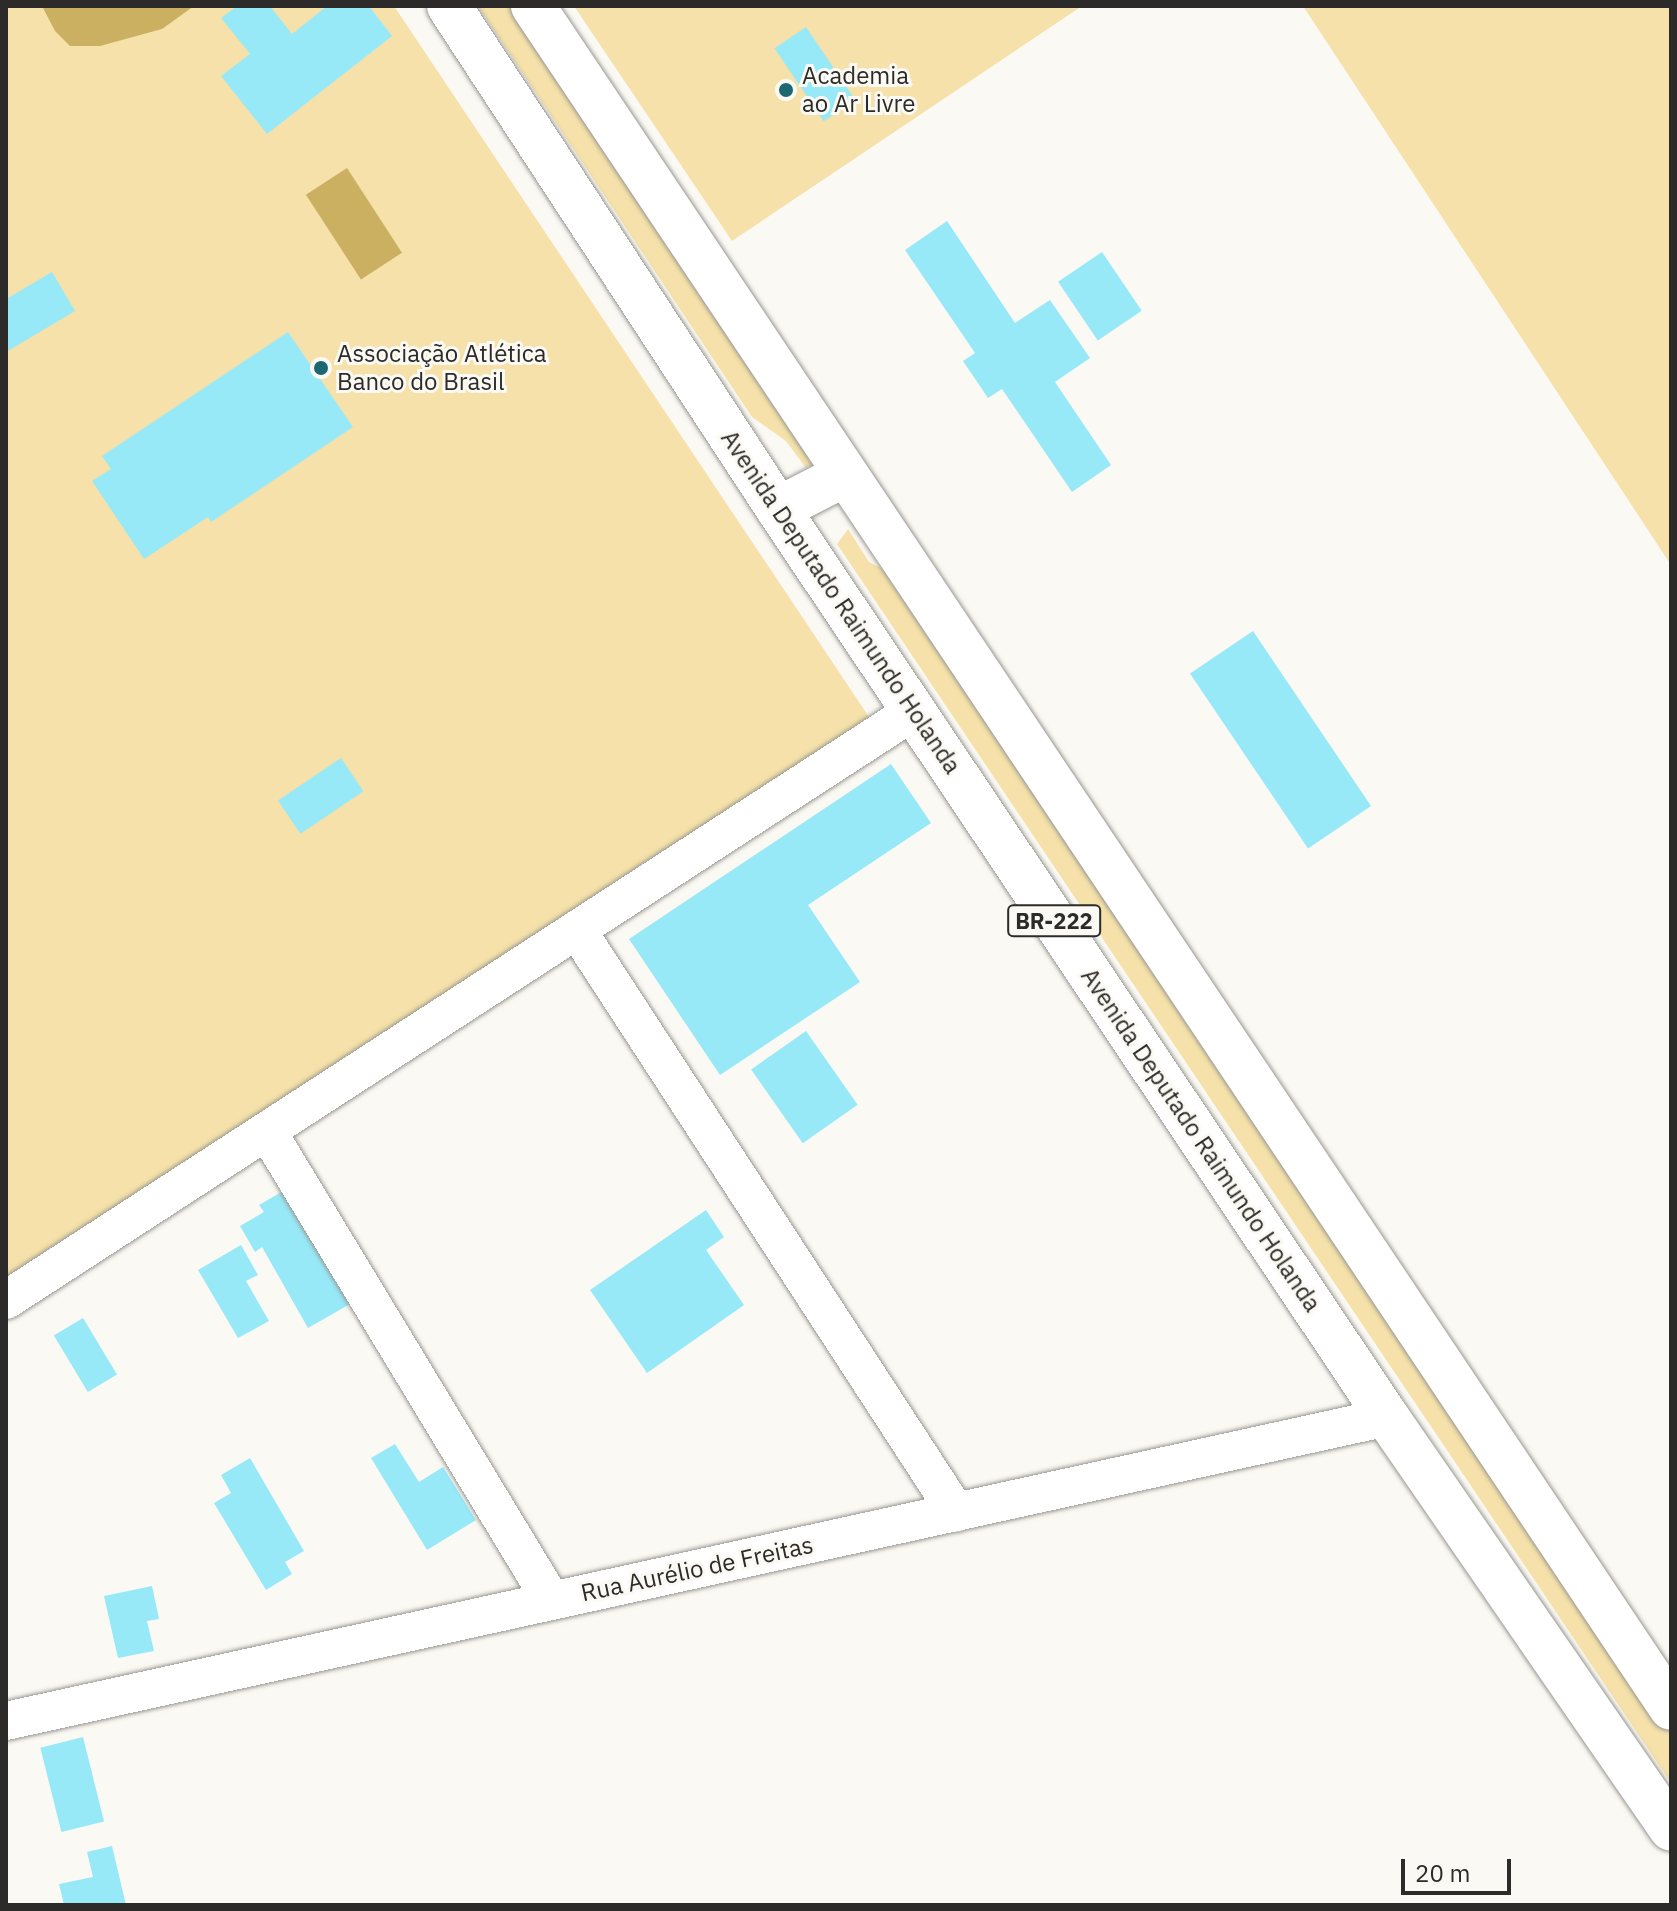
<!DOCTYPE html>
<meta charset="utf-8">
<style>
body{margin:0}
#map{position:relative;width:1677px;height:1911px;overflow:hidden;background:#fbf9f3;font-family:"IBM Plex Sans",sans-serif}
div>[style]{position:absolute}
.green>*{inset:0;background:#f5e1a9}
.water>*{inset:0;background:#cbb061;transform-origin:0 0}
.building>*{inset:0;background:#97e9f8;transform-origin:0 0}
.roads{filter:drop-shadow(0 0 2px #989792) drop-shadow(0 0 2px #989792)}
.street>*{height:38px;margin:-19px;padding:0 19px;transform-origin:19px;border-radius:19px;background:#fff}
.primary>*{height:44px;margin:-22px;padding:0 22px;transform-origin:22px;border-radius:22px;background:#fff}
.dots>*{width:22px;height:22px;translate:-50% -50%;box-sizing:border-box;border:4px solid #fbf9f3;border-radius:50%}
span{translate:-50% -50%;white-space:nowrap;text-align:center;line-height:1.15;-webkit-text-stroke:6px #fbf9f3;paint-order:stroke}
.shield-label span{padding:2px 6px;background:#fbf9f3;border:2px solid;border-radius:6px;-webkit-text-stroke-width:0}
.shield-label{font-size:22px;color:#2c2b29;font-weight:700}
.poi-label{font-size:24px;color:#2c2b29}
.left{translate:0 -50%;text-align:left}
.street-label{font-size:24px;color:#2c2b29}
.frame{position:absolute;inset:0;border:8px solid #2c2b29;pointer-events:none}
.scale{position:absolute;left:1401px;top:1859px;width:110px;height:36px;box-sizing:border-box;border:4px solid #2c2b29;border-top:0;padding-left:10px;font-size:24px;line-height:28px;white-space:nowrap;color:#2c2b29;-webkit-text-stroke:6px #fbf9f3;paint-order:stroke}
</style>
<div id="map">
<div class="green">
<i style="clip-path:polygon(6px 6px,394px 6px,877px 729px,6px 1301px)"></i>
<i style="clip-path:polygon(478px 6px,512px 6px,816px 459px,806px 468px,786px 441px,752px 417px)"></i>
<i style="clip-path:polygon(574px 6px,1082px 6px,732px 241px)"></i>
<i style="clip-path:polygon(1303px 6px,1671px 6px,1671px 565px)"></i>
<i style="clip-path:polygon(848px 529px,869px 562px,895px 575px,1671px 1733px,1671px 1783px,837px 544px)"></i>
</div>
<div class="water">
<i style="clip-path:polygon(42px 6px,194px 6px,162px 29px,100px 46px,70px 46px,55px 31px)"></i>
<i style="left:347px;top:168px;width:101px;height:49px;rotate:57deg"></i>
</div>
<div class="building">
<i style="clip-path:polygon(237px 6px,270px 6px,292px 34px,327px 6px,369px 6px,392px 36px,267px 134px,221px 76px,250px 54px,221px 18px)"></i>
<i style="left:806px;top:27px;width:88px;height:38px;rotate:56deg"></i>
<i style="clip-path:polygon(947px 221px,1015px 323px,1050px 300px,1090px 358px,1055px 382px,1111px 465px,1072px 492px,1002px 389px,988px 398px,963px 361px,975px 353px,905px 250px)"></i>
<i style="left:1102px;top:252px;width:71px;height:53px;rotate:56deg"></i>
<i style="clip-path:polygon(52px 272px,75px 311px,6px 352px,6px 299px)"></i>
<i style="clip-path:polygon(288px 332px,353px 427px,211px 522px,208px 517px,144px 559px,92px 481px,111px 469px,102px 456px)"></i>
<i style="left:1253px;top:631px;width:211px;height:76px;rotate:56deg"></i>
<i style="left:341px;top:758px;width:40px;height:76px;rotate:56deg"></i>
<i style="clip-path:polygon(891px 764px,931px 823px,808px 905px,860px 982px,720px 1075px,629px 939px)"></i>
<i style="left:806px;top:1031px;width:90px;height:67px;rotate:55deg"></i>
<i style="clip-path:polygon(285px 1190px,350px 1304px,308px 1328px,262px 1247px,255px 1252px,240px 1226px,264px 1212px,259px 1205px)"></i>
<i style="clip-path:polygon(706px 1210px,724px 1237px,706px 1250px,744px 1305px,647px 1373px,590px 1290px)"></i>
<i style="clip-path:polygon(241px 1245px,258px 1275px,246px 1281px,269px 1321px,238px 1338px,198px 1270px)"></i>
<i style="left:83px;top:1318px;width:66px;height:34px;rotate:59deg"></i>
<i style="clip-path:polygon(395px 1444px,419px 1482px,443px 1467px,476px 1520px,427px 1550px,371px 1458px)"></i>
<i style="clip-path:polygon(250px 1458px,304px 1551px,285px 1562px,292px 1574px,266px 1590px,214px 1503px,231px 1493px,221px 1475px)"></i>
<i style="clip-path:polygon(152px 1586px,159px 1619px,147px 1621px,154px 1651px,118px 1658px,104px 1596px)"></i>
<i style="left:83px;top:1737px;width:87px;height:44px;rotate:76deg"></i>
<i style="clip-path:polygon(112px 1846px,126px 1905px,64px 1905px,59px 1884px,93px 1877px,87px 1852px)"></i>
</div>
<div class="roads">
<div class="street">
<i style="left:577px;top:930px;width:695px;rotate:56.93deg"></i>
<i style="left:267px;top:1131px;width:548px;rotate:58.8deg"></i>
<i style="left:6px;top:1300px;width:1082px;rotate:-32.97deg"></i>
<i style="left:6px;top:1721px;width:1414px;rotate:-12.41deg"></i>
</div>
<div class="primary">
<i style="left:449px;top:6px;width:601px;rotate:56.81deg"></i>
<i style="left:778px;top:509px;width:1093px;rotate:56.15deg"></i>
<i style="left:1387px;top:1417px;width:500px;rotate:55.4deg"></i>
<i style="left:533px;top:6px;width:2047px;rotate:56.23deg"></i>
<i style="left:778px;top:509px;width:76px;rotate:-27.2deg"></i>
</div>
</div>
<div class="dots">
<i style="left:786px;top:90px;background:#1d6773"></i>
<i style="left:321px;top:368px;background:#1d6773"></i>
</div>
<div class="shield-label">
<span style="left:1054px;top:921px">BR-222</span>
</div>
<div class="poi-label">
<span class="left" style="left:802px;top:90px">Academia<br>ao Ar Livre</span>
<span class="left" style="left:337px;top:368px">Associação Atlética<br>Banco do Brasil</span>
</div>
<div class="street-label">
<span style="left:841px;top:602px;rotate:56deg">Avenida Deputado Raimundo Holanda</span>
<span style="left:1201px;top:1140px;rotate:56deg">Avenida Deputado Raimundo Holanda</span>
<span style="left:697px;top:1569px;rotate:-12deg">Rua Aurélio de Freitas</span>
</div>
<div class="frame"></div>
<div class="scale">20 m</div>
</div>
